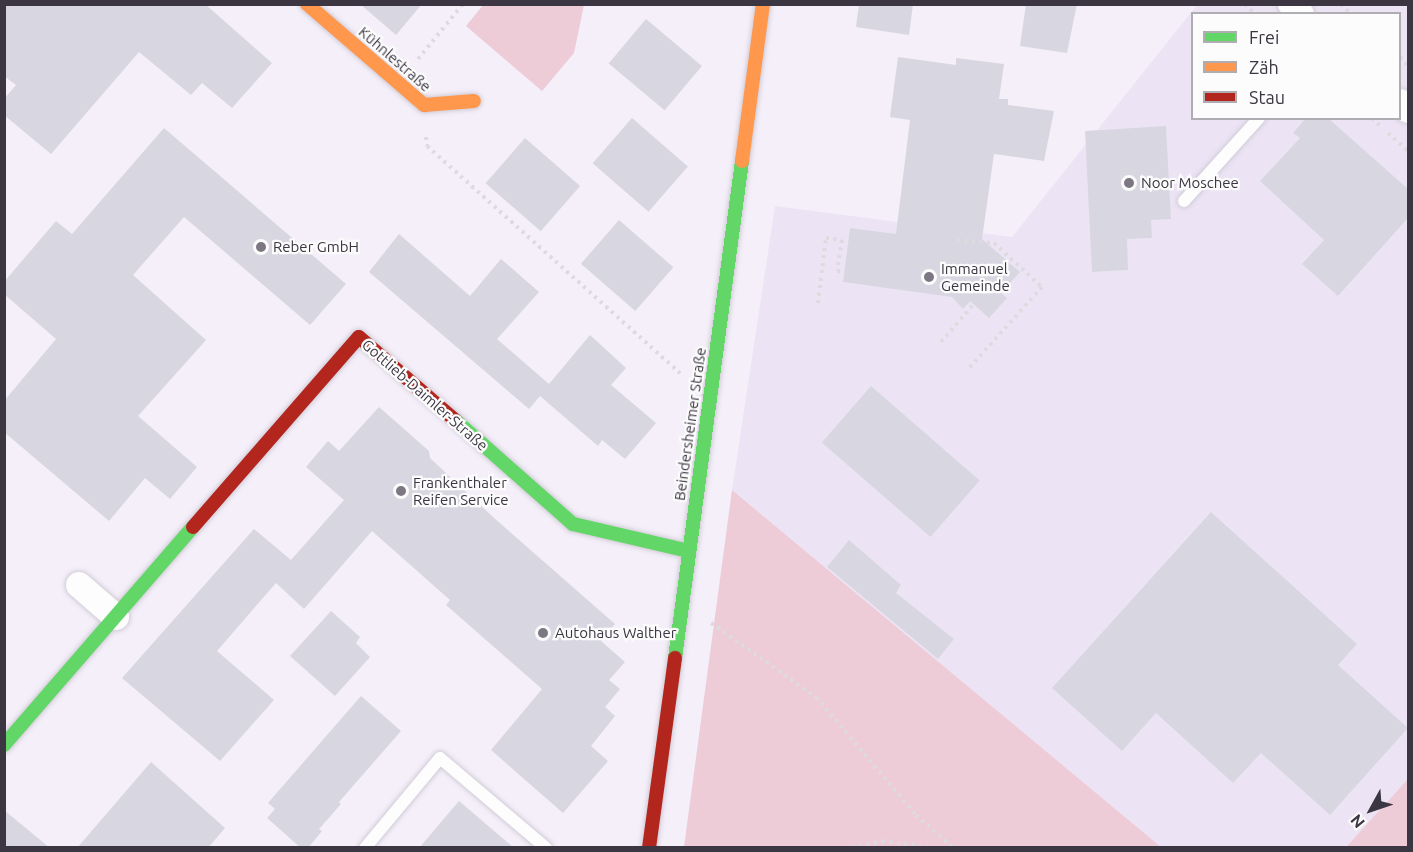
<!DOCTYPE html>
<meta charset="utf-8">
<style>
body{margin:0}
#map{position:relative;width:1413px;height:852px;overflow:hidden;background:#f4eff9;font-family:Ubuntu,sans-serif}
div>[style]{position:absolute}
.built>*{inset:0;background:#ece4f5}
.green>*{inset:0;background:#edccd8}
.building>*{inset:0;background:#d8d7e1;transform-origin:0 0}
.path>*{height:4px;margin-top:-2px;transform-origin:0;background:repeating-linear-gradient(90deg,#dddbdf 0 3px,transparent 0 7.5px)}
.roads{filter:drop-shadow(0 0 2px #d1ccd7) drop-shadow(0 0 2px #d1ccd7)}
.lane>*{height:12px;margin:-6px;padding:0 6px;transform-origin:6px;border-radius:6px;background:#fdfdfe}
.street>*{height:26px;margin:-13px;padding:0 13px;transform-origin:13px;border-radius:13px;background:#fdfdfe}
.fast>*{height:14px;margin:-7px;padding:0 7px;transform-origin:7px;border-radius:7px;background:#63d668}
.slow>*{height:14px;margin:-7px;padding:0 7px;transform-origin:7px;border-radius:7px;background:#ff974d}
.jam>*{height:14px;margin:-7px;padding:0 7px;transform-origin:7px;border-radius:7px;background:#b3261e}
.dots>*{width:16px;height:16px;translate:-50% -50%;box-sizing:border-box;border:3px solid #fcfcfc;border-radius:50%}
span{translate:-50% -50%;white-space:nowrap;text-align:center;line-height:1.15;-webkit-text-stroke:4.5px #fcfcfc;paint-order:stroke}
.street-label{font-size:15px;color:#3b3642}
.poi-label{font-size:15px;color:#3b3642}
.left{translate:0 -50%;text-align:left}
.frame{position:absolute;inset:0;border:6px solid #3b3642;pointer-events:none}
.legend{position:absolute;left:1191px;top:12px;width:210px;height:108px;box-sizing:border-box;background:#fcfcfc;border:2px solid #afadb2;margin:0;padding:8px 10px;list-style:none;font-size:18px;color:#3b3642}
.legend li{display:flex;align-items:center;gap:12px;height:30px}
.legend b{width:30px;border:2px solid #afadb2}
.north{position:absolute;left:1341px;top:780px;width:60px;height:60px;-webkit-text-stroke:4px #fcfcfc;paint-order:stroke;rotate:230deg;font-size:16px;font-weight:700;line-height:24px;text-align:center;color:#3b3642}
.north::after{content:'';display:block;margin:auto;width:21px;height:27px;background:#3b3642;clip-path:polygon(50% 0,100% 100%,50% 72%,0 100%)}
</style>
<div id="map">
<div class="built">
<i style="clip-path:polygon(evenodd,1197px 5px,1408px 5px,1408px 779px,1346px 847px,1161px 847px,732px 490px,775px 206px,1012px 237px,1197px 5px,1192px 14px,1400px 14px,1400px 118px,1192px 118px,1192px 14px)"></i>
</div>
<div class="green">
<i style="clip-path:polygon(484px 4px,584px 5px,574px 53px,542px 91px,466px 26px)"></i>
<i style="clip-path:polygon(732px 490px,1161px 847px,684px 847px)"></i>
<i style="clip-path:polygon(1408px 779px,1408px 847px,1346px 847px)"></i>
</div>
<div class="building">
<i style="clip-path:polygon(4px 4px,205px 4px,272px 63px,232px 108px,202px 83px,191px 95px,139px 52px,51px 154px,4px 115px,4px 99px,16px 85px,4px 76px)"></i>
<i style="clip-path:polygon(360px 4px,422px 4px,396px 35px)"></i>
<i style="clip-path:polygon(859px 4px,913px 4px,909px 35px,856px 27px)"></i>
<i style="clip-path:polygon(1026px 4px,1077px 4px,1067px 53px,1020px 46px)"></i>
<i style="left:646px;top:19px;width:73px;height:58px;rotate:40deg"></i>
<i style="clip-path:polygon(898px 57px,956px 65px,956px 58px,1004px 64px,999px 99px,1008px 99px,1008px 105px,1054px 111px,1044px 161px,994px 154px,982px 239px,1020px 272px,1001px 293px,1007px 298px,989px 318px,970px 301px,963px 309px,952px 297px,843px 282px,850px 228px,896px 234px,910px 120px,890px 117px)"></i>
<i style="left:632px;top:118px;width:74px;height:60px;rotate:41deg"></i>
<i style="clip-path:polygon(1306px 118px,1328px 118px,1408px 189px,1408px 218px,1338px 296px,1302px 264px,1324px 240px,1260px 181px,1300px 138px,1293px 133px)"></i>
<i style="clip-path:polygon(1166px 126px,1171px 219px,1151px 220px,1152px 238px,1127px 239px,1128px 270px,1092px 272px,1085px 131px)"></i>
<i style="clip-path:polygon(164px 128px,346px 284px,310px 325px,184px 217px,133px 275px,206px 340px,138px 416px,197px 467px,170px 499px,145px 478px,109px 521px,4px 432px,4px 401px,56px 339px,4px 294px,4px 282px,56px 221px,72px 234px)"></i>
<i style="left:525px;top:138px;width:73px;height:60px;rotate:41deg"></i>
<i style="left:619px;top:220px;width:72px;height:58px;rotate:41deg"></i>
<i style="clip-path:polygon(399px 234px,470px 296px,501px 259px,539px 292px,497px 339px,549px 384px,590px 335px,626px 368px,611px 385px,656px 423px,625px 459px,602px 440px,598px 446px,540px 396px,529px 409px,369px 272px)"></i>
<i style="left:871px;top:386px;width:144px;height:75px;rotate:41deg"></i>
<i style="clip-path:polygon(379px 407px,429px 451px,430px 458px,493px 517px,615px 624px,601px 641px,625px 662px,609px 680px,620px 689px,605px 707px,615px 716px,591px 746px,608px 761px,563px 813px,491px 750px,542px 689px,446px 605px,450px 600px,372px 531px,304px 609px,276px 583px,217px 651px,274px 700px,220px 761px,122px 678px,254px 529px,291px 560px,344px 500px,306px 467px,328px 441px,339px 451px)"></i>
<i style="clip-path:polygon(1211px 512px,1357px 644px,1338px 665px,1408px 728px,1330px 815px,1261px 753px,1233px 783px,1156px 713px,1122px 751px,1052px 688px)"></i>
<i style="clip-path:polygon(849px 540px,901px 585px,896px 593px,954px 639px,938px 659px,827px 567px)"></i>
<i style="clip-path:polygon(331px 611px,360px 637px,356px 643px,370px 657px,335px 696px,290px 656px)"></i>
<i style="clip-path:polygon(361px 696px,401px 731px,339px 802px,341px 804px,319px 829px,322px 831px,308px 848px,301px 848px,267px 818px,275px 809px,268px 803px)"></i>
<i style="clip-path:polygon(151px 762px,225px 828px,208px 848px,77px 848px)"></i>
<i style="clip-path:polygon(459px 801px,514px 848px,419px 848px)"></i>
<i style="clip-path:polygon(4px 810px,50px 848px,4px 848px)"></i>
</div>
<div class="path">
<i style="left:1245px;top:4px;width:14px;rotate:45deg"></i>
<i style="left:1341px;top:4px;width:14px;rotate:45deg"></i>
<i style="left:1400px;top:57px;width:12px;rotate:48deg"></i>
<i style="left:418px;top:59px;width:71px;rotate:-50.7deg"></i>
<i style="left:1372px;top:118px;width:11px;rotate:45deg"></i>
<i style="left:1388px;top:133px;width:27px;rotate:42deg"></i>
<i style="left:426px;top:137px;width:9px;rotate:84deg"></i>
<i style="left:427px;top:146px;width:341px;rotate:41.9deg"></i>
<i style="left:957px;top:240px;width:37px;rotate:5deg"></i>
<i style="left:994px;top:243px;width:65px;rotate:42.5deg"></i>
<i style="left:1042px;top:287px;width:109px;rotate:132deg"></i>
<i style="left:818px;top:303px;width:65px;rotate:-83deg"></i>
<i style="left:826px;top:238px;width:16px;rotate:7deg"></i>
<i style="left:842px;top:240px;width:31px;rotate:99deg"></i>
<i style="left:837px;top:271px;width:8px;rotate:7deg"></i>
<i style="left:941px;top:342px;width:48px;rotate:-49.3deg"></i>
<i style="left:711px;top:623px;width:128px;rotate:35.2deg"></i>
<i style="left:816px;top:697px;width:155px;rotate:49.7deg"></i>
<i style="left:916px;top:815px;width:50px;rotate:41.7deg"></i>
<i style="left:852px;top:848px;width:31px;rotate:-13deg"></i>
<i style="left:882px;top:841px;width:49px;rotate:8.3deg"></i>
<i style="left:1408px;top:848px;width:1px;rotate:-90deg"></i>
</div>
<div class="roads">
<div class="lane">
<i style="left:1184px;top:201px;width:112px;rotate:-47.9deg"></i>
<i style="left:365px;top:848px;width:117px;rotate:-50.2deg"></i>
<i style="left:440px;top:758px;width:139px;rotate:40.3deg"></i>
</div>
<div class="street">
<i style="left:1291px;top:4px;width:14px;rotate:45deg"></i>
<i style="left:1400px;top:102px;width:11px;rotate:45deg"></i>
<i style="left:79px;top:585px;width:49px;rotate:40.9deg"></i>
</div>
<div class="fast">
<i style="left:456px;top:421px;width:156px;rotate:41.4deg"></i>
<i style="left:573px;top:524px;width:119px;rotate:13.1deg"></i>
<i style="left:675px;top:658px;width:501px;rotate:-82.32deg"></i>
<i style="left:4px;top:745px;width:289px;rotate:-49.1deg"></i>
</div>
<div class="slow">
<i style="left:307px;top:4px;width:155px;rotate:40.8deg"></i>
<i style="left:424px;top:105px;width:50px;rotate:-4.6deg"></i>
<i style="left:742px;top:161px;width:158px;rotate:-82.4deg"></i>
</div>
<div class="jam">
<i style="left:193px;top:527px;width:252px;rotate:-48.9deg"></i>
<i style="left:359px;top:337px;width:128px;rotate:40.9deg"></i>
<i style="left:649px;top:848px;width:192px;rotate:-82.2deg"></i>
</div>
</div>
<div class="dots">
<i style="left:1129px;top:183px;background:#7c7782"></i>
<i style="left:261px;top:247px;background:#7c7782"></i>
<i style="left:929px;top:277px;background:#7c7782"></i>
<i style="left:401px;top:491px;background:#7c7782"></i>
<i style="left:543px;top:633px;background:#7c7782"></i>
</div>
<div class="street-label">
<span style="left:395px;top:59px;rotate:41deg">Kühnlestraße</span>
<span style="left:425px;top:395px;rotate:41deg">Gottlieb-Daimler-Straße</span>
<span style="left:690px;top:424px;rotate:-82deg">Beindersheimer Straße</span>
</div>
<div class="poi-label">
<span class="left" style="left:1141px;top:183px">Noor Moschee</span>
<span class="left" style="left:273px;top:247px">Reber GmbH</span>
<span class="left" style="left:941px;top:277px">Immanuel<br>Gemeinde</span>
<span class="left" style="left:413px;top:491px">Frankenthaler<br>Reifen Service</span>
<span class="left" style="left:555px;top:633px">Autohaus Walther</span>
</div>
<div class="frame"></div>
<ul class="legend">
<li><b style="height:8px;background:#63d668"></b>Frei</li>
<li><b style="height:8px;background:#ff974d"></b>Zäh</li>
<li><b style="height:8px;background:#b3261e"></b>Stau</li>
</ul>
<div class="north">N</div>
</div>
